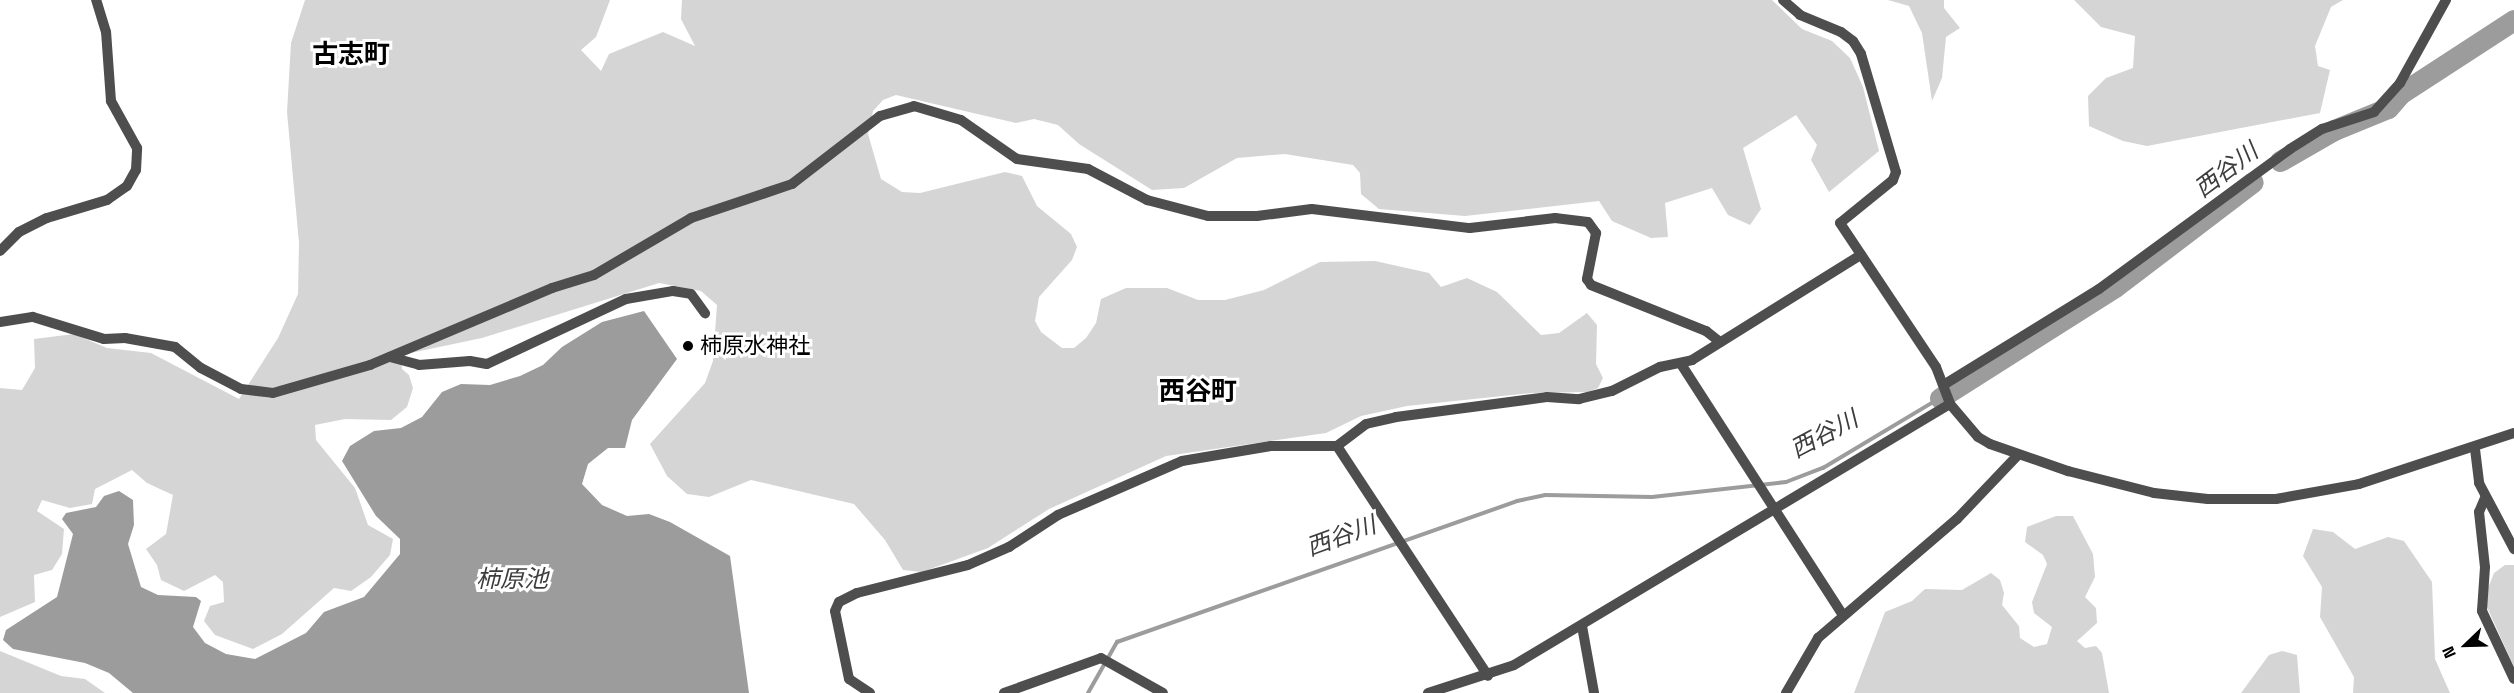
<!DOCTYPE html>
<meta charset="utf-8">
<style>
body{margin:0}
#map{position:relative;width:2514px;height:693px;overflow:hidden;background:#fff;font-family:"Space Grotesk","Noto Sans JP",sans-serif}
div>[style]{position:absolute}
.green>*{inset:0;background:#d5d5d5}
.water>*{inset:0;background:#9c9c9c}
.stream>*{height:4px;margin:-2px;padding:0 2px;transform-origin:2px;border-radius:2px;background:#9c9c9c}
.river>*{height:21px;margin:-10.5px;padding:0 10.5px;transform-origin:10.5px;border-radius:10.5px;background:#9c9c9c}
.minor>*{height:10px;margin:-5px;padding:0 5px;transform-origin:5px;border-radius:5px;background:#4e4e4e}
.dots>*{width:16px;height:16px;translate:-50% -50%;box-sizing:border-box;border:3px solid #fff;border-radius:50%}
span{translate:-50% -50%;white-space:nowrap;text-align:center;line-height:1.15;-webkit-text-stroke:6px #fff;paint-order:stroke}
.poi-label{font-size:22px;color:#000}
.left{translate:0 -50%;text-align:left}
.water-label{font-size:24px;color:#3d3d3d;font-style:italic}
.quarter-label{font-size:26px;color:#000;font-weight:700}
.north{position:absolute;left:2436px;top:615px;width:60px;height:60px;-webkit-text-stroke:4px #fff;paint-order:stroke;rotate:247deg;font-size:16px;font-weight:700;line-height:24px;text-align:center;color:#000}
.north::after{content:'';display:block;margin:auto;width:21px;height:27px;background:#000;clip-path:polygon(50% 0,100% 100%,50% 72%,0 100%)}
</style>
<div id="map">
<div class="green">
<i style="clip-path:polygon(305px 0,610px 0,596px 37px,581px 50px,601px 71px,609px 54px,663px 32px,695px 46px,681px 19px,682px 0,1772px 0,1802px 29px,1832px 41px,1850px 58px,1863px 87px,1879px 151px,1829px 192px,1811px 160px,1817px 145px,1796px 115px,1743px 148px,1761px 209px,1750px 225px,1728px 215px,1712px 188px,1665px 203px,1668px 237px,1651px 238px,1612px 221px,1599px 201px,1465px 216px,1379px 209px,1361px 194px,1360px 173px,1353px 165px,1285px 154px,1237px 158px,1184px 188px,1152px 190px,1079px 144px,1058px 125px,1034px 119px,1016px 123px,896px 95px,883px 100px,873px 111px,868px 134px,881px 179px,902px 192px,920px 193px,1005px 172px,1022px 176px,1037px 206px,1071px 234px,1077px 247px,1072px 260px,1039px 297px,1035px 321px,1041px 332px,1062px 348px,1074px 348px,1086px 338px,1096px 323px,1101px 299px,1126px 288px,1167px 288px,1198px 300px,1225px 300px,1264px 290px,1320px 262px,1375px 261px,1429px 273px,1441px 287px,1467px 278px,1497px 292px,1541px 335px,1559px 333px,1587px 313px,1597px 325px,1596px 364px,1603px 378px,1598px 388px,1588px 392px,1532px 393px,1407px 406px,1361px 416px,1326px 433px,1166px 456px,1049px 509px,988px 548px,922px 572px,903px 570px,885px 540px,854px 504px,751px 480px,709px 497px,687px 494px,667px 476px,650px 444px,705px 383px,713px 361px,717px 305px,701px 291px,659px 283px,482px 338px,401px 355px,402px 369px,409px 375px,413px 388px,407px 407px,391px 420px,345px 419px,315px 425px,316px 440px,355px 488px,368px 525px,393px 539px,390px 555px,371px 577px,351px 591px,334px 588px,282px 634px,253px 649px,215px 635px,204px 621px,210px 606px,224px 602px,223px 582px,215px 575px,184px 591px,161px 580px,157px 565px,146px 549px,166px 534px,173px 495px,147px 483px,132px 470px,95px 489px,92px 504px,70px 508px,42px 500px,37px 511px,64px 529px,62px 554px,52px 570px,34px 575px,35px 602px,0 617px,0 388px,22px 390px,35px 368px,34px 339px,74px 334px,107px 348px,151px 353px,239px 399px,278px 338px,298px 294px,299px 243px,287px 112px,291px 43px)"></i>
<i style="clip-path:polygon(1888px 0,1944px 0,1944px 8px,1960px 28px,1946px 37px,1942px 78px,1932px 101px,1922px 33px,1909px 6px)"></i>
<i style="clip-path:polygon(2074px 0,2343px 0,2331px 7px,2315px 46px,2318px 66px,2330px 70px,2320px 113px,2147px 146px,2123px 141px,2089px 126px,2088px 96px,2106px 78px,2133px 68px,2135px 36px,2101px 27px)"></i>
<i style="clip-path:polygon(2056px 516px,2073px 516px,2093px 554px,2095px 577px,2085px 597px,2096px 608px,2097px 623px,2077px 641px,2085px 648px,2096px 646px,2102px 653px,2109px 693px,1854px 693px,1885px 612px,1912px 601px,1925px 589px,1962px 590px,1991px 573px,2000px 580px,2004px 593px,2002px 605px,2019px 626px,2020px 638px,2034px 647px,2047px 644px,2052px 627px,2034px 613px,2032px 602px,2047px 564px,2043px 555px,2025px 542px,2027px 527px)"></i>
<i style="clip-path:polygon(2313px 529px,2333px 532px,2355px 549px,2388px 537px,2404px 541px,2432px 582px,2435px 659px,2450px 693px,2353px 693px,2354px 677px,2320px 617px,2322px 587px,2303px 556px)"></i>
<i style="clip-path:polygon(2505px 565px,2514px 565px,2514px 667px,2487px 607px,2488px 588px,2494px 573px)"></i>
<i style="clip-path:polygon(0 651px,61px 676px,85px 679px,105px 693px,0 693px)"></i>
<i style="clip-path:polygon(2282px 651px,2297px 655px,2300px 693px,2241px 693px,2269px 655px)"></i>
</div>
<div class="water">
<i style="clip-path:polygon(644px 311px,677px 359px,632px 420px,625px 448px,608px 448px,588px 464px,582px 484px,602px 505px,627px 516px,649px 514px,670px 522px,730px 556px,749px 693px,133px 693px,109px 673px,85px 663px,13px 649px,3px 640px,6px 630px,57px 597px,73px 534px,62px 519px,66px 513px,96px 507px,104px 496px,119px 491px,133px 500px,134px 525px,128px 544px,141px 587px,158px 595px,196px 597px,201px 601px,193px 627px,205px 643px,226px 654px,255px 659px,306px 633px,324px 612px,364px 597px,400px 554px,400px 539px,376px 516px,342px 461px,350px 446px,374px 431px,401px 428px,422px 417px,442px 392px,461px 384px,490px 385px,520px 376px,543px 365px,562px 347px,602px 322px)"></i>
</div>
<div class="stream">
<i style="left:1088px;top:693px;width:59px;rotate:-60.4deg"></i>
<i style="left:1117px;top:642px;width:424px;rotate:-19.4deg"></i>
<i style="left:1517px;top:501px;width:29px;rotate:-12deg"></i>
<i style="left:1545px;top:495px;width:107px;rotate:1.1deg"></i>
<i style="left:1652px;top:497px;width:135px;rotate:-6.4deg"></i>
<i style="left:1786px;top:482px;width:40px;rotate:-21deg"></i>
<i style="left:1823px;top:468px;width:136px;rotate:-30.9deg"></i>
</div>
<div class="river">
<i style="left:2280px;top:161px;width:62px;rotate:-29.9deg"></i>
<i style="left:2334px;top:130px;width:58px;rotate:-22.2deg"></i>
<i style="left:2388px;top:108px;width:18px;rotate:-49deg"></i>
<i style="left:2400px;top:94px;width:136px;rotate:-33deg"></i>
<i style="left:1940px;top:398px;width:207px;rotate:-32.4deg"></i>
<i style="left:2115px;top:287px;width:173px;rotate:-37.3deg"></i>
</div>
<div class="minor">
<i style="left:1783px;top:0;width:23px;rotate:41deg"></i>
<i style="left:1800px;top:15px;width:44px;rotate:22.5deg"></i>
<i style="left:1841px;top:32px;width:15px;rotate:37deg"></i>
<i style="left:1853px;top:41px;width:15px;rotate:58deg"></i>
<i style="left:1861px;top:54px;width:123px;rotate:73.5deg"></i>
<i style="left:1896px;top:172px;width:9px;rotate:111deg"></i>
<i style="left:1893px;top:180px;width:68px;rotate:140.9deg"></i>
<i style="left:1840px;top:223px;width:173px;rotate:56.3deg"></i>
<i style="left:1936px;top:367px;width:40px;rotate:69deg"></i>
<i style="left:1950px;top:404px;width:43px;rotate:49.7deg"></i>
<i style="left:1978px;top:437px;width:14px;rotate:30deg"></i>
<i style="left:1990px;top:444px;width:83px;rotate:19.1deg"></i>
<i style="left:2068px;top:471px;width:89px;rotate:14.3deg"></i>
<i style="left:2154px;top:493px;width:54px;rotate:6.3deg"></i>
<i style="left:2208px;top:499px;width:68px"></i>
<i style="left:2276px;top:499px;width:84px;rotate:-10.2deg"></i>
<i style="left:2359px;top:484px;width:163px;rotate:-18.2deg"></i>
<i style="left:0;top:251px;width:27px;rotate:-45deg"></i>
<i style="left:19px;top:232px;width:31px;rotate:-27deg"></i>
<i style="left:47px;top:218px;width:63px;rotate:-16.7deg"></i>
<i style="left:107px;top:200px;width:24px;rotate:-35deg"></i>
<i style="left:127px;top:186px;width:18px;rotate:-61deg"></i>
<i style="left:136px;top:170px;width:22px;rotate:-87deg"></i>
<i style="left:137px;top:148px;width:54px;rotate:-119deg"></i>
<i style="left:111px;top:101px;width:69px;rotate:-94.1deg"></i>
<i style="left:106px;top:32px;width:34px;rotate:-107deg"></i>
<i style="left:0;top:322px;width:33px;rotate:-9deg"></i>
<i style="left:33px;top:317px;width:74px;rotate:17.2deg"></i>
<i style="left:104px;top:339px;width:21px;rotate:-3deg"></i>
<i style="left:125px;top:338px;width:51px;rotate:10.2deg"></i>
<i style="left:175px;top:347px;width:33px;rotate:39deg"></i>
<i style="left:201px;top:368px;width:45px;rotate:27.7deg"></i>
<i style="left:241px;top:389px;width:32px;rotate:7deg"></i>
<i style="left:273px;top:393px;width:101px;rotate:-16.1deg"></i>
<i style="left:370px;top:365px;width:198px;rotate:-22.9deg"></i>
<i style="left:552px;top:288px;width:44px;rotate:-17.2deg"></i>
<i style="left:594px;top:275px;width:113px;rotate:-30.4deg"></i>
<i style="left:691px;top:218px;width:107px;rotate:-18.6deg"></i>
<i style="left:792px;top:184px;width:111px;rotate:-37.7deg"></i>
<i style="left:880px;top:116px;width:35px;rotate:-16deg"></i>
<i style="left:914px;top:106px;width:49px;rotate:16.6deg"></i>
<i style="left:961px;top:120px;width:68px;rotate:34.9deg"></i>
<i style="left:1017px;top:159px;width:72px;rotate:8deg"></i>
<i style="left:1088px;top:169px;width:67px;rotate:27.7deg"></i>
<i style="left:1147px;top:200px;width:63px;rotate:14.7deg"></i>
<i style="left:1208px;top:216px;width:49px"></i>
<i style="left:1257px;top:216px;width:55px;rotate:-7.3deg"></i>
<i style="left:1312px;top:209px;width:159px;rotate:6.9deg"></i>
<i style="left:1470px;top:228px;width:86px;rotate:-6.7deg"></i>
<i style="left:1555px;top:218px;width:33px;rotate:7deg"></i>
<i style="left:1588px;top:222px;width:14px;rotate:54deg"></i>
<i style="left:1596px;top:233px;width:47px;rotate:101.1deg"></i>
<i style="left:1587px;top:279px;width:7px;rotate:56deg"></i>
<i style="left:1591px;top:285px;width:124px;rotate:21.8deg"></i>
<i style="left:1706px;top:331px;width:18px;rotate:38deg"></i>
<i style="left:390px;top:357px;width:30px;rotate:15deg"></i>
<i style="left:419px;top:365px;width:51px;rotate:-4.5deg"></i>
<i style="left:470px;top:361px;width:17px;rotate:10deg"></i>
<i style="left:487px;top:364px;width:153px;rotate:-25.1deg"></i>
<i style="left:626px;top:299px;width:48px;rotate:-9.7deg"></i>
<i style="left:673px;top:291px;width:18px;rotate:9deg"></i>
<i style="left:691px;top:294px;width:24px;rotate:54deg"></i>
<i style="left:1681px;top:364px;width:299px;rotate:57.2deg"></i>
<i style="left:1945px;top:384px;width:181px;rotate:-31.7deg"></i>
<i style="left:2099px;top:289px;width:237px;rotate:-36.2deg"></i>
<i style="left:2290px;top:149px;width:38px;rotate:-32deg"></i>
<i style="left:2322px;top:129px;width:55px;rotate:-18.1deg"></i>
<i style="left:2374px;top:112px;width:39px;rotate:-48deg"></i>
<i style="left:2400px;top:83px;width:95px;rotate:-61deg"></i>
<i style="left:1337px;top:446px;width:275px;rotate:56.7deg"></i>
<i style="left:2475px;top:449px;width:34px;rotate:83deg"></i>
<i style="left:2479px;top:483px;width:75px;rotate:62.1deg"></i>
<i style="left:2485px;top:498px;width:15px;rotate:113deg"></i>
<i style="left:2479px;top:512px;width:55px;rotate:83.8deg"></i>
<i style="left:2485px;top:567px;width:44px;rotate:93.9deg"></i>
<i style="left:2482px;top:611px;width:75px;rotate:64.8deg"></i>
<i style="left:1582px;top:626px;width:68px;rotate:79.8deg"></i>
<i style="left:870px;top:693px;width:25px;rotate:-146deg"></i>
<i style="left:849px;top:679px;width:69px;rotate:-101.6deg"></i>
<i style="left:835px;top:611px;width:10px;rotate:-66deg"></i>
<i style="left:839px;top:602px;width:20px;rotate:-27deg"></i>
<i style="left:857px;top:593px;width:114px;rotate:-14.2deg"></i>
<i style="left:968px;top:565px;width:45px;rotate:-23.7deg"></i>
<i style="left:1009px;top:547px;width:59px;rotate:-33.1deg"></i>
<i style="left:1058px;top:515px;width:135px;rotate:-23.5deg"></i>
<i style="left:1182px;top:461px;width:90px;rotate:-9.6deg"></i>
<i style="left:1271px;top:446px;width:66px"></i>
<i style="left:1337px;top:446px;width:36px;rotate:-37deg"></i>
<i style="left:1366px;top:424px;width:31px;rotate:-13deg"></i>
<i style="left:1396px;top:417px;width:152px;rotate:-7.5deg"></i>
<i style="left:1547px;top:397px;width:32px;rotate:4deg"></i>
<i style="left:1579px;top:399px;width:34px;rotate:-14deg"></i>
<i style="left:1612px;top:391px;width:54px;rotate:-26.6deg"></i>
<i style="left:1660px;top:367px;width:33px;rotate:-12deg"></i>
<i style="left:1692px;top:360px;width:199px;rotate:-31.9deg"></i>
<i style="left:1004px;top:693px;width:103px;rotate:-19.8deg"></i>
<i style="left:1101px;top:658px;width:71px;rotate:29.4deg"></i>
<i style="left:1428px;top:693px;width:90px;rotate:-18deg"></i>
<i style="left:1514px;top:665px;width:508px;rotate:-30.91deg"></i>
<i style="left:1786px;top:693px;width:64px;rotate:-59.8deg"></i>
<i style="left:1818px;top:638px;width:183px;rotate:-40.6deg"></i>
<i style="left:1957px;top:519px;width:88px;rotate:-46.4deg"></i>
</div>
<div class="dots">
<i style="left:688px;top:346px;background:#000"></i>
</div>
<div class="poi-label">
<span class="left" style="left:700px;top:346px">柿原水神社</span>
</div>
<div class="water-label">
<span style="left:2226px;top:170px;rotate:-37deg">西谷川</span>
<span style="left:1824px;top:434px;rotate:-28deg">西谷川</span>
<span style="left:1341px;top:536px;rotate:-20deg">西谷川</span>
<span style="left:512px;top:579px">柿原池</span>
</div>
<div class="quarter-label">
<span style="left:351px;top:55px">古志町</span>
<span style="left:1198px;top:392px">西谷町</span>
</div>
<div class="north">N</div>
</div>
